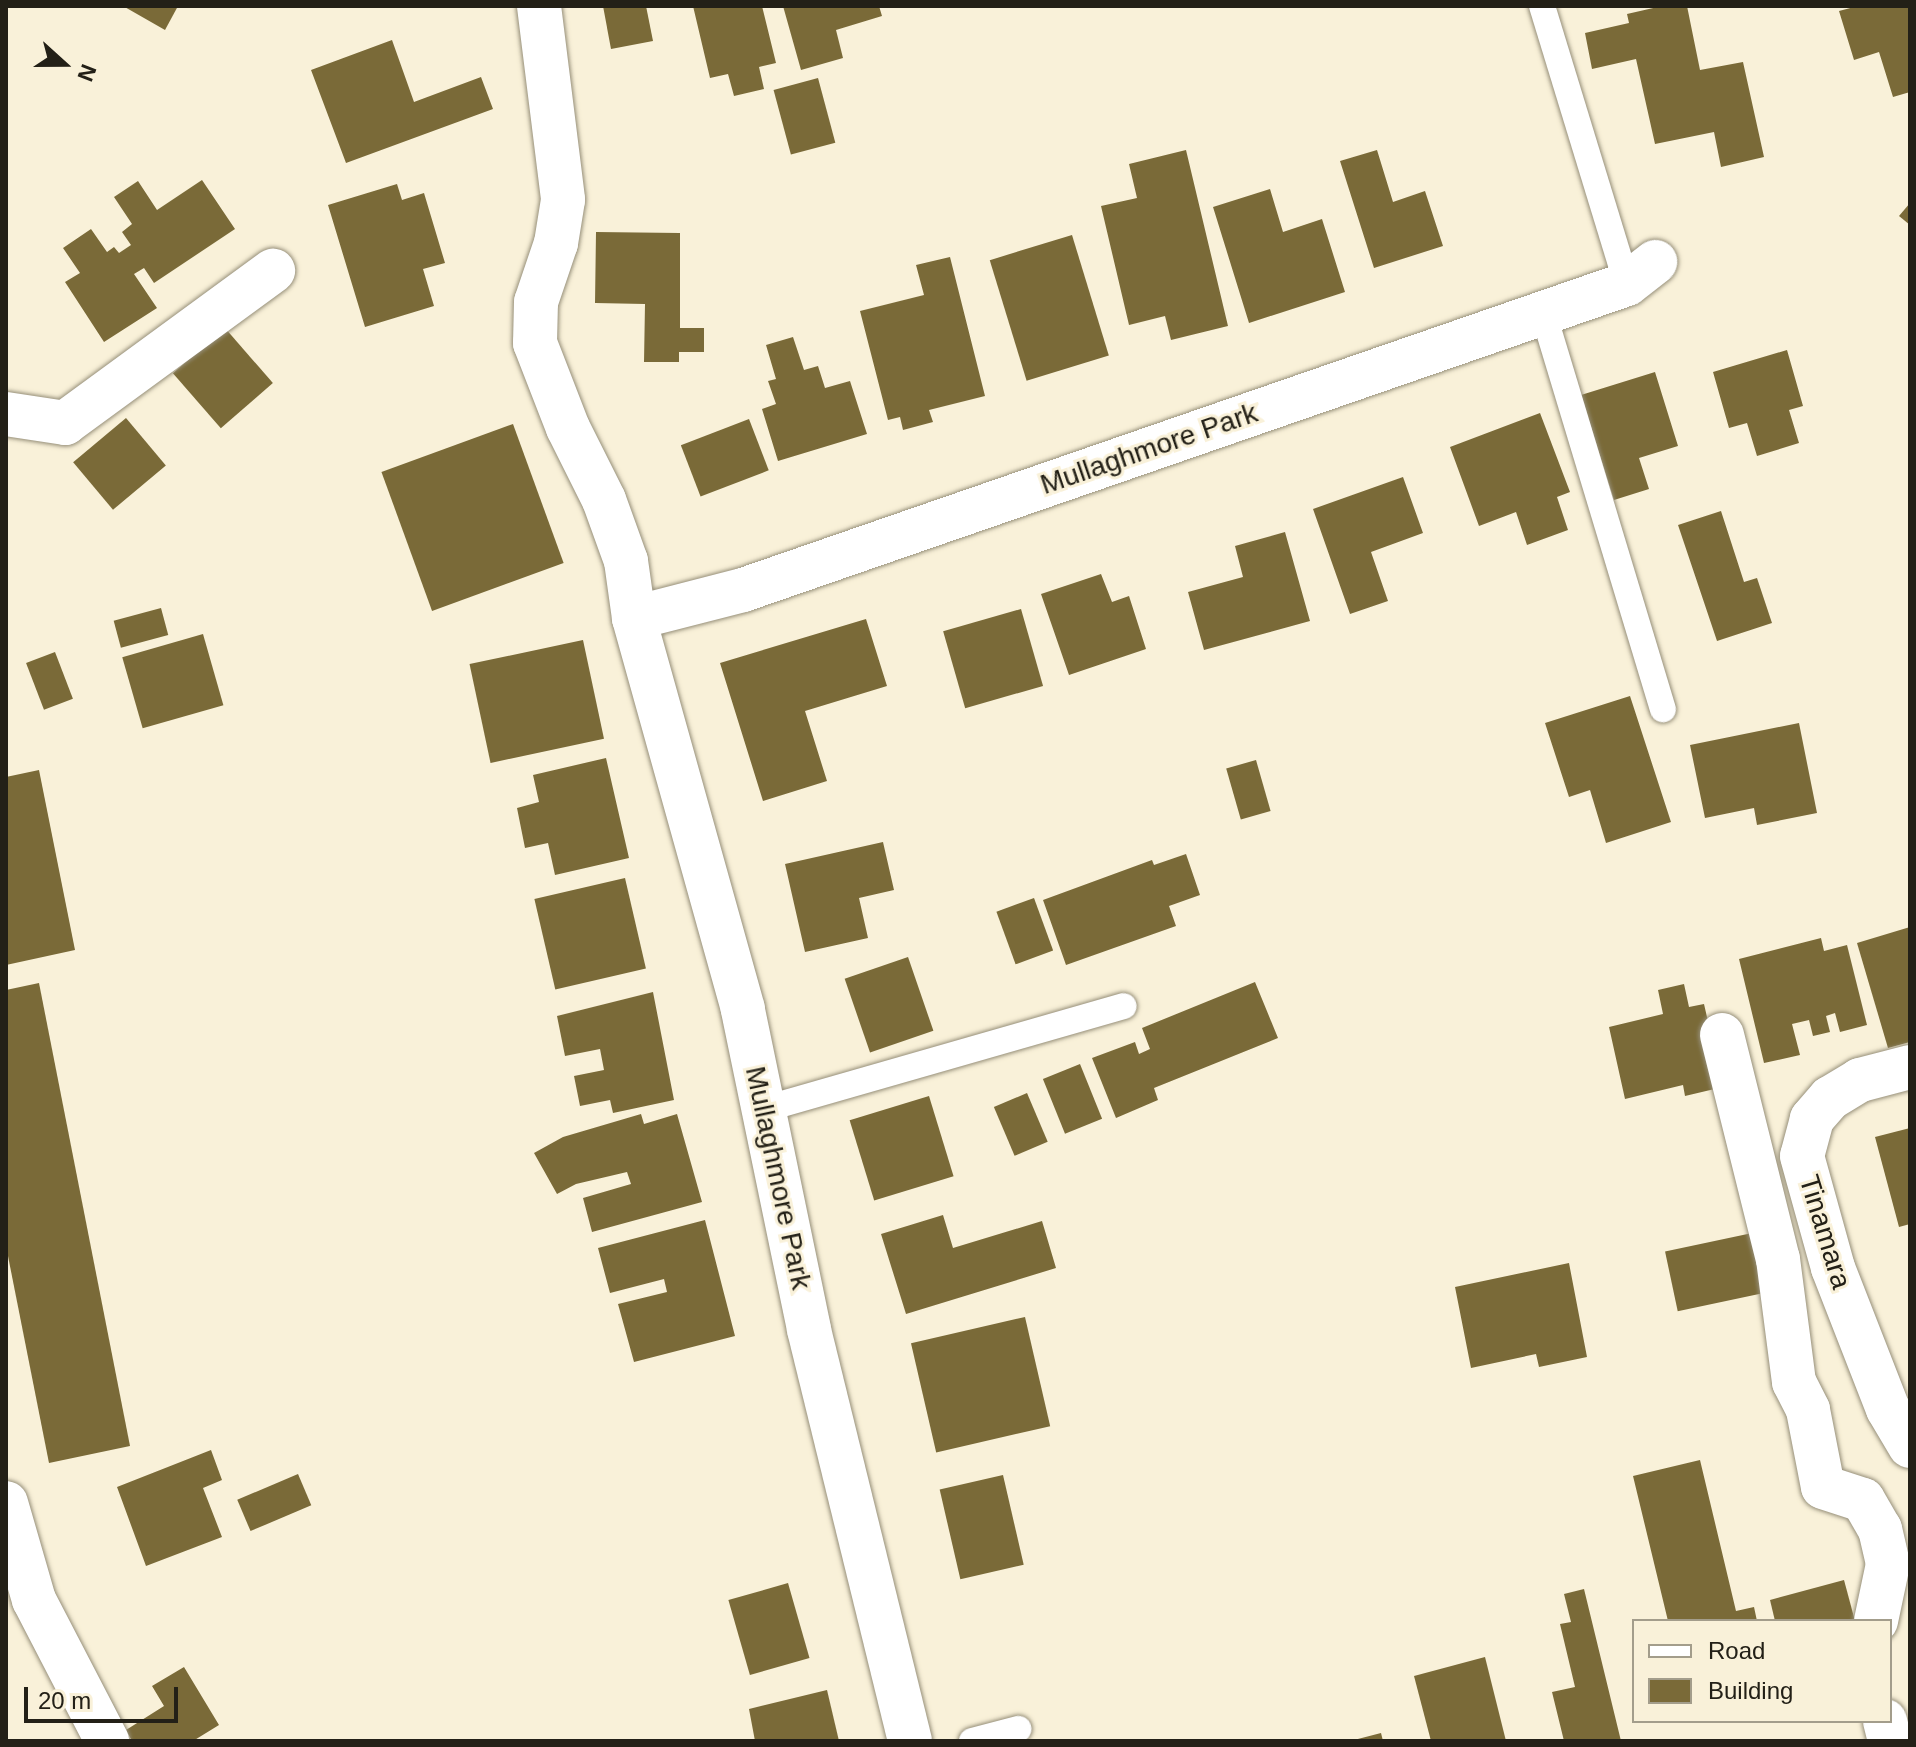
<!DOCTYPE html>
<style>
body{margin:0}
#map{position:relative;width:1916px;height:1747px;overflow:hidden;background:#f9f1d9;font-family:Arial,sans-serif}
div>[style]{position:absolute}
.building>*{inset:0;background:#7a6a38;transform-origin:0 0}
.roads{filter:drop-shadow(0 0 2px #968f79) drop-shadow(0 0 2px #968f79)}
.service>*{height:26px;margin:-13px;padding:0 13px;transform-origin:13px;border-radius:13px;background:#fff}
.minor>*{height:44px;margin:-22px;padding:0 22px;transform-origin:22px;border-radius:22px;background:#fff}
span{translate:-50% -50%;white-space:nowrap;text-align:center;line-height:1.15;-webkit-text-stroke:6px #f9f1d9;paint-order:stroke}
.street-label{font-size:28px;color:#232017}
.frame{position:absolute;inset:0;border:8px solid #232017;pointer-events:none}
.legend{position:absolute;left:1632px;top:1619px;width:260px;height:104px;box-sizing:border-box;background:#f9f1d9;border:2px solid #a39d8b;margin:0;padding:10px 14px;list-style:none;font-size:24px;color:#232017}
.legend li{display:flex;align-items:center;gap:16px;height:40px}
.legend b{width:40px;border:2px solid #a39d8b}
.north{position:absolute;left:24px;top:24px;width:80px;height:80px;-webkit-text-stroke:6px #f9f1d9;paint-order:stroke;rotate:111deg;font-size:22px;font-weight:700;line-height:32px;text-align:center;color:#232017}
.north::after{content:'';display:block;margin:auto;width:28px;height:36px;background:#232017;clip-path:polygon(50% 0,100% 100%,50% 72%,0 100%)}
.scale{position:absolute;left:24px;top:1687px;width:154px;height:36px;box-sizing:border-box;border:4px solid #232017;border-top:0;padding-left:10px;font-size:24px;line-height:28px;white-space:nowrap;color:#232017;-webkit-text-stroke:6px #f9f1d9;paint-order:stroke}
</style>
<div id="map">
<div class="building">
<i style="clip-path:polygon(123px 6px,178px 6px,165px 30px)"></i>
<i style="clip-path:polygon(603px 6px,646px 6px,653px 41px,611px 49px)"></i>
<i style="clip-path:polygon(693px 6px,762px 6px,776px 63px,759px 67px,764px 89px,734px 96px,728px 74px,710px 78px)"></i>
<i style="clip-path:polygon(783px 6px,879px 6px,882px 16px,836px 30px,843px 58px,801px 70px)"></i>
<i style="clip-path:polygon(1662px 6px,1687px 6px,1700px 70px,1743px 62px,1764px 157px,1721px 167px,1714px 132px,1655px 144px,1636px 59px,1592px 69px,1585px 33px,1629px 23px,1627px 14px)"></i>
<i style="clip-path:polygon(1858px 6px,1910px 6px,1910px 92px,1893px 97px,1879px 52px,1854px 60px,1839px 11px)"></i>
<i style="clip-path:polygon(392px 40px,414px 102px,481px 77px,493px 109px,346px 163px,311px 70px)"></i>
<i style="left:818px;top:78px;width:67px;height:46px;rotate:75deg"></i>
<i style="clip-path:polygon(1186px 150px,1228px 326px,1171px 340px,1165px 316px,1129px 325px,1101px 206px,1137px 198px,1129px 164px)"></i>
<i style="clip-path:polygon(1377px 150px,1393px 202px,1425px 191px,1443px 246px,1374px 268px,1340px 161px)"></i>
<i style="clip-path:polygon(202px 180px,235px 229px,154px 283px,144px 268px,134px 274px,157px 308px,104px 342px,65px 282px,80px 273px,63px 248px,91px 229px,107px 252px,114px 247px,119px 253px,131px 245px,122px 232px,132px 224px,114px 197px,138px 181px,157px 210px)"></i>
<i style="clip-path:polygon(397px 184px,402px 200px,424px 193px,445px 263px,423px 269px,434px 306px,365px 327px,328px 205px)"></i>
<i style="clip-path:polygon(1270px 189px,1283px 232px,1322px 219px,1345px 292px,1249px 323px,1213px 207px)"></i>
<i style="clip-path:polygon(1910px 203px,1910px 225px,1899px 216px)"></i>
<i style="clip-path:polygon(596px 232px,680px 233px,680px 328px,704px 328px,704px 352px,679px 352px,679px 362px,644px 362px,645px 304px,595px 303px)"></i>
<i style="left:1072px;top:235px;width:126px;height:86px;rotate:73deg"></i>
<i style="clip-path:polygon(950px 257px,985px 396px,929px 410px,933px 422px,903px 430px,900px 417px,888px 420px,860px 311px,924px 295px,916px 265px)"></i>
<i style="left:225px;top:328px;width:73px;height:69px;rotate:49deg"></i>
<i style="clip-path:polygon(793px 337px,804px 370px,818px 366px,825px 388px,850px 381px,867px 434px,778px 461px,762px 409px,776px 404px,768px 381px,776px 379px,766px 345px)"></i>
<i style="clip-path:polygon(1787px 350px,1803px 406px,1789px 410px,1799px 443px,1757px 456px,1747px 423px,1729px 428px,1713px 372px)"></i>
<i style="clip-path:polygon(1655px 372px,1678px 446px,1639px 458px,1649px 489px,1614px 500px,1581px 395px)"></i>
<i style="clip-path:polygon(1540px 413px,1570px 492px,1557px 497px,1568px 530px,1527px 545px,1516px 512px,1479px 526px,1450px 447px)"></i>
<i style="left:126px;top:418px;width:62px;height:69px;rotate:50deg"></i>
<i style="left:749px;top:419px;width:55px;height:73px;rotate:69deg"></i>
<i style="left:513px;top:424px;width:148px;height:140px;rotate:70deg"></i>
<i style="clip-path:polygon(1403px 477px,1423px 533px,1371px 552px,1388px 601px,1350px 614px,1313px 509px)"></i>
<i style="clip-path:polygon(1721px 511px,1744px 582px,1757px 578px,1772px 623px,1717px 641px,1678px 525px)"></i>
<i style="clip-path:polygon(1285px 532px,1310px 621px,1204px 650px,1188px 592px,1243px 577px,1235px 546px)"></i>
<i style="clip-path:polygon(1101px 574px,1112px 602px,1129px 596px,1146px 649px,1069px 675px,1041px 594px)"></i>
<i style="left:161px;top:608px;width:28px;height:49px;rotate:75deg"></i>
<i style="left:1021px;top:609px;width:80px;height:81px;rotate:74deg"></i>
<i style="clip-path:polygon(866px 619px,887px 686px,805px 711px,827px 781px,763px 801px,720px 663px)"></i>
<i style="left:203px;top:634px;width:74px;height:84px;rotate:74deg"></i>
<i style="left:583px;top:640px;width:101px;height:116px;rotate:78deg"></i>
<i style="left:55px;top:652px;width:50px;height:31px;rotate:69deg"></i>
<i style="clip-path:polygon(1630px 696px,1671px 822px,1606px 843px,1590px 790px,1569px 797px,1545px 723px)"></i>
<i style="clip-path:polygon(1799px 723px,1817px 813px,1757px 825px,1754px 808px,1705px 818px,1690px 745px)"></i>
<i style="clip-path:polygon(606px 758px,629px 858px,555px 875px,548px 843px,525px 848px,517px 808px,539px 802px,533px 775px)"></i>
<i style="left:1256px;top:760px;width:53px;height:31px;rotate:74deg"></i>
<i style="clip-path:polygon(39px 770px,75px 950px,6px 965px,6px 777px)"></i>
<i style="clip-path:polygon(883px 842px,894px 890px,859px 898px,868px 938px,805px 952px,785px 864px)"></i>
<i style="clip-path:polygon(1186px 854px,1200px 895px,1169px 906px,1176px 926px,1066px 965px,1043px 900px,1152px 860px,1154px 865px)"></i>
<i style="left:625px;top:878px;width:93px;height:93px;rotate:77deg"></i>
<i style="left:1034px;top:898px;width:56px;height:40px;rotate:70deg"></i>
<i style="clip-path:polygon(1910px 927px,1910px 1042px,1888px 1048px,1857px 943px)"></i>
<i style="clip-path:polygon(1821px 938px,1824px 951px,1847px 945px,1867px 1025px,1840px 1032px,1835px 1013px,1826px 1016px,1830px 1032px,1813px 1036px,1809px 1020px,1792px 1024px,1800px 1055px,1764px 1063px,1739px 959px)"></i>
<i style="left:908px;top:957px;width:78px;height:67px;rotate:71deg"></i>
<i style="clip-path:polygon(1255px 982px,1278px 1038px,1154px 1088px,1158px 1100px,1116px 1118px,1092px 1058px,1135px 1042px,1139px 1054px,1150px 1049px,1142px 1028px)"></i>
<i style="clip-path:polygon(39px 983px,130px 1446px,49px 1463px,6px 1246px,6px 990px)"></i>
<i style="clip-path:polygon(1684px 984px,1689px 1007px,1704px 1004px,1723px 1087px,1685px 1096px,1683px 1085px,1625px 1099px,1609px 1027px,1663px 1014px,1658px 990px)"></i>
<i style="clip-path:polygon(653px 992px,674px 1100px,613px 1113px,610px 1100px,580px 1106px,574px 1076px,604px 1070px,600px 1049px,565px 1056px,557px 1016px)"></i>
<i style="left:1080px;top:1064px;width:59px;height:40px;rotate:68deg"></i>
<i style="left:1027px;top:1093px;width:53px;height:36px;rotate:67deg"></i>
<i style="left:929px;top:1096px;width:84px;height:83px;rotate:73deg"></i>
<i style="clip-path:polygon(641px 1114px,644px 1124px,677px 1114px,702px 1202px,592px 1232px,583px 1198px,631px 1184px,627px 1172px,576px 1184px,557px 1194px,534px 1153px,563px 1137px)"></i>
<i style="clip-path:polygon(1910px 1128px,1910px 1224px,1899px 1227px,1875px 1137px)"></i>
<i style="clip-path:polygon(943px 1215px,953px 1248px,1042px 1221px,1056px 1268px,906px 1314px,881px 1234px)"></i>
<i style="clip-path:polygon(705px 1220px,735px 1336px,634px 1362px,618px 1304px,667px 1292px,664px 1279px,610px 1293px,598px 1248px)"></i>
<i style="left:1757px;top:1232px;width:61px;height:94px;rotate:78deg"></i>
<i style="clip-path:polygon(1569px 1263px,1587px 1357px,1539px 1367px,1536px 1354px,1471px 1368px,1455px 1287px)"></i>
<i style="left:1025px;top:1317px;width:112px;height:117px;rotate:77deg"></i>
<i style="clip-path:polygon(211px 1450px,222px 1480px,203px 1488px,222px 1537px,146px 1566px,117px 1487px)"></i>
<i style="clip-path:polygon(1700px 1460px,1736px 1611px,1754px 1607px,1757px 1621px,1668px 1621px,1633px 1476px)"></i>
<i style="left:298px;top:1474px;width:34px;height:66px;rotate:67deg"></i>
<i style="left:1003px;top:1475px;width:92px;height:65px;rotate:77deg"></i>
<i style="clip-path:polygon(1844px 1580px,1855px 1621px,1775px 1621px,1770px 1600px)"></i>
<i style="left:788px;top:1583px;width:78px;height:62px;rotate:74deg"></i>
<i style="clip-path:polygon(1584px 1589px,1621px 1741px,1564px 1741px,1552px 1692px,1575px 1687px,1560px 1624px,1571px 1622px,1564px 1594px)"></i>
<i style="clip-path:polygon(1485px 1657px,1506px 1741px,1431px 1741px,1414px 1676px)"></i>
<i style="clip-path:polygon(184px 1667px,219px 1725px,193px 1741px,132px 1741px,126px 1730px,164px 1706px,152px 1686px)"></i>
<i style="clip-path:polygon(827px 1690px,839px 1741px,755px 1741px,749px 1709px)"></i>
<i style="clip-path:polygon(1381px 1733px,1383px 1741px,1354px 1741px,1354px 1740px)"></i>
</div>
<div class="roads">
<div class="service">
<i style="left:1542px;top:6px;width:291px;rotate:73deg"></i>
<i style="left:1543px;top:312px;width:415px;rotate:73.2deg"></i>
<i style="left:765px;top:1109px;width:373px;rotate:-16deg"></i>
<i style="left:972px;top:1741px;width:48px;rotate:-14.6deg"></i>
</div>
<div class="minor">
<i style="left:539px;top:6px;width:195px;rotate:82.9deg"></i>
<i style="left:563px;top:200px;width:44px;rotate:99.2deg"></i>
<i style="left:556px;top:243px;width:62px;rotate:108.7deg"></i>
<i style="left:536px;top:302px;width:41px;rotate:91.4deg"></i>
<i style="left:535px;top:343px;width:91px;rotate:68.8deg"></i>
<i style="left:568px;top:428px;width:80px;rotate:63.4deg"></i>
<i style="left:604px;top:500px;width:65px;rotate:70.2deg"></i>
<i style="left:626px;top:561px;width:58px;rotate:82deg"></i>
<i style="left:6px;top:414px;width:60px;rotate:8.7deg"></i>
<i style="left:65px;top:423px;width:258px;rotate:-36.2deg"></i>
<i style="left:1722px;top:1035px;width:231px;rotate:76deg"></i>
<i style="left:1778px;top:1259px;width:124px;rotate:82.6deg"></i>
<i style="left:1794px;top:1382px;width:31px;rotate:63deg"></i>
<i style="left:1808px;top:1410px;width:78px;rotate:79deg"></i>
<i style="left:1823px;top:1487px;width:42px;rotate:18deg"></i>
<i style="left:1863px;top:1500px;width:34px;rotate:60deg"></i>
<i style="left:1880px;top:1529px;width:36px;rotate:77deg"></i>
<i style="left:1888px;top:1564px;width:58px;rotate:101.9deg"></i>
<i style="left:1910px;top:1067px;width:52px;rotate:165.4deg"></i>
<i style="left:1860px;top:1080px;width:35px;rotate:149deg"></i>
<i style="left:1830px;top:1098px;width:28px;rotate:131deg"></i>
<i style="left:1812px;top:1119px;width:38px;rotate:105deg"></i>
<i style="left:1802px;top:1156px;width:116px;rotate:74.5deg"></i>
<i style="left:1833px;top:1268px;width:151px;rotate:68.7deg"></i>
<i style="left:1888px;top:1409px;width:43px;rotate:59.3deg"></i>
<i style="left:6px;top:1503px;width:101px;rotate:73.9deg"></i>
<i style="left:34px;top:1600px;width:159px;rotate:62.6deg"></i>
<i style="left:1885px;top:1721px;width:21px;rotate:76deg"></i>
<i style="left:910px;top:1741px;width:424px;rotate:-103.8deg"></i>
<i style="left:809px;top:1329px;width:327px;rotate:-101.7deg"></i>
<i style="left:743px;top:1009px;width:406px;rotate:-105.6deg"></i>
<i style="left:634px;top:618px;width:113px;rotate:-14.4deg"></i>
<i style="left:743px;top:590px;width:935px;rotate:-19.09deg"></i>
<i style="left:1627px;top:284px;width:36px;rotate:-38deg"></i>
</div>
</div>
<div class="street-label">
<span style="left:1149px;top:449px;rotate:-19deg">Mullaghmore Park</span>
<span style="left:778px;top:1178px;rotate:78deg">Mullaghmore Park</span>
<span style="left:1825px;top:1232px;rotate:73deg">Tinamara</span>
</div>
<div class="frame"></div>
<ul class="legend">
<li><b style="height:10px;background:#fff"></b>Road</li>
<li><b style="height:22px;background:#7a6a38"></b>Building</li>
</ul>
<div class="north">N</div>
<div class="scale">20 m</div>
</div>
